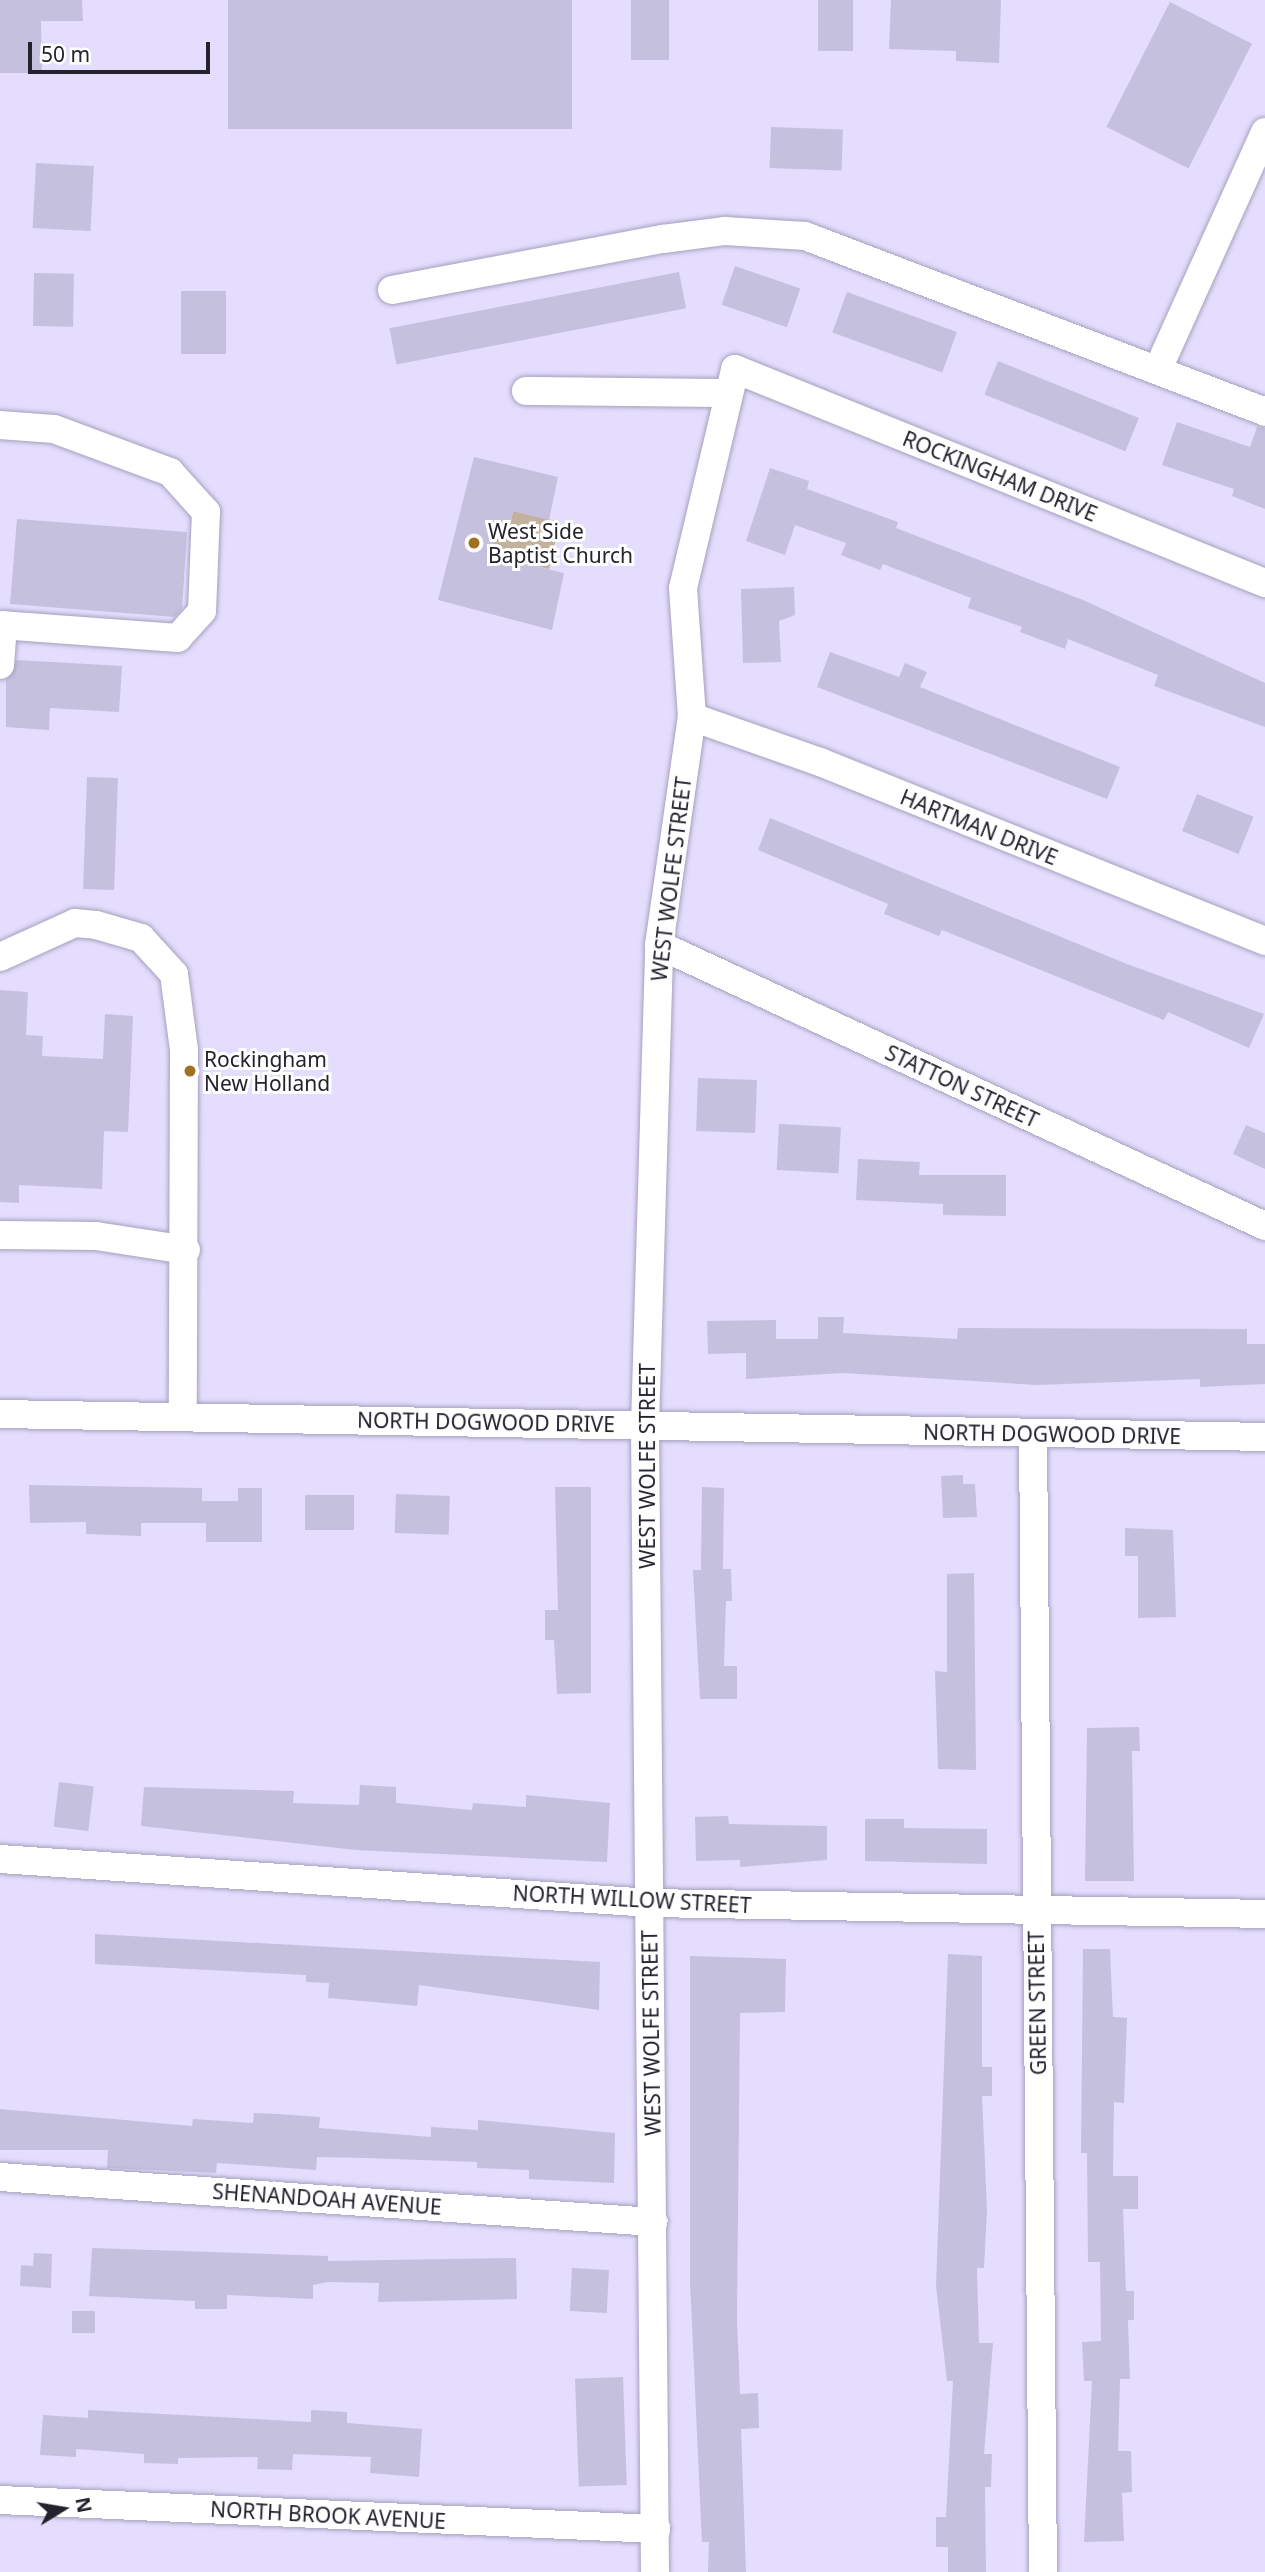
<!DOCTYPE html>
<style>
body{margin:0}
#map{position:relative;width:1265px;height:2572px;overflow:hidden;background:#e4ddfd;font-family:"Noto Sans",sans-serif}
div>[style]{position:absolute}
.green>*{inset:0;background:#c3b29b}
.building>*{inset:0;background:#c6c0df;transform-origin:0 0}
.roads{filter:drop-shadow(0 0 2px #a6a0be) drop-shadow(0 0 2px #a6a0be)}
.minor>*{height:28px;margin:-14px;padding:0 14px;transform-origin:14px;border-radius:14px;background:#fff}
.dots>*{width:19px;height:19px;translate:-50% -50%;box-sizing:border-box;border:4px solid #fff;border-radius:50%}
span{translate:-50% -50%;white-space:nowrap;text-align:center;line-height:1.15;-webkit-text-stroke:6px #fff;paint-order:stroke}
.street-label{font-size:21px;color:#24222d}
.poi-label{font-size:21px;color:#24222d}
.left{translate:0 -50%;text-align:left}
.north{position:absolute;left:28px;top:2474px;width:70px;height:70px;-webkit-text-stroke:5px #fff;paint-order:stroke;rotate:79deg;font-size:19px;font-weight:700;line-height:28px;text-align:center;color:#24222d}
.north::after{content:'';display:block;margin:auto;width:24px;height:32px;background:#24222d;clip-path:polygon(50% 0,100% 100%,50% 72%,0 100%)}
.scale{position:absolute;left:28px;top:42px;width:182px;height:32px;box-sizing:border-box;border:4px solid #24222d;border-top:0;padding-left:9px;font-size:21px;line-height:24px;white-space:nowrap;color:#24222d;-webkit-text-stroke:5px #fff;paint-order:stroke}
</style>
<div id="map">
<div class="green">
<i style="clip-path:polygon(513px 511px,560px 522px,549px 569px,483px 554px,500px 519px,511px 521px)"></i>
</div>
<div class="building">
<i style="clip-path:polygon(0 0,82px 0,83px 21px,41px 21px,42px 73px,0 73px)"></i>
<i style="left:228px;top:0;width:344px;height:129px"></i>
<i style="left:631px;top:0;width:38px;height:60px"></i>
<i style="left:818px;top:0;width:35px;height:51px"></i>
<i style="clip-path:polygon(891px 0,1001px 0,999px 63px,956px 61px,956px 51px,889px 49px)"></i>
<i style="left:1170px;top:2px;width:92px;height:140px;rotate:27deg"></i>
<i style="left:771px;top:127px;width:72px;height:41px;rotate:2deg"></i>
<i style="left:36px;top:163px;width:58px;height:65px;rotate:3deg"></i>
<i style="left:735px;top:266px;width:69px;height:41px;rotate:19deg"></i>
<i style="left:679px;top:272px;width:37px;height:295px;rotate:79deg"></i>
<i style="left:34px;top:273px;width:40px;height:53px;rotate:1deg"></i>
<i style="left:181px;top:291px;width:45px;height:63px"></i>
<i style="left:847px;top:292px;width:117px;height:43px;rotate:20deg"></i>
<i style="left:998px;top:361px;width:152px;height:36px;rotate:22deg"></i>
<i style="clip-path:polygon(1177px 422px,1250px 447px,1257px 427px,1265px 428px,1265px 509px,1232px 496px,1234px 489px,1162px 465px)"></i>
<i style="clip-path:polygon(474px 457px,558px 477px,549px 520px,513px 511px,511px 521px,500px 519px,491px 556px,564px 573px,552px 630px,438px 600px)"></i>
<i style="clip-path:polygon(770px 468px,809px 481px,807px 489px,898px 522px,896px 528px,1083px 600px,1265px 683px,1265px 727px,1154px 686px,1158px 675px,1068px 639px,1065px 649px,1020px 632px,1022px 627px,968px 608px,971px 598px,883px 564px,880px 570px,841px 555px,846px 543px,795px 525px,785px 555px,746px 541px)"></i>
<i style="clip-path:polygon(17px 519px,187px 532px,182px 609px,175px 617px,10px 604px)"></i>
<i style="clip-path:polygon(794px 587px,795px 615px,779px 621px,781px 662px,743px 663px,741px 589px)"></i>
<i style="clip-path:polygon(830px 652px,899px 677px,905px 663px,927px 672px,920px 687px,1120px 767px,1107px 799px,817px 687px)"></i>
<i style="clip-path:polygon(17px 660px,122px 666px,119px 712px,50px 708px,49px 730px,6px 727px,6px 680px)"></i>
<i style="left:87px;top:777px;width:31px;height:112px;rotate:2deg"></i>
<i style="left:1197px;top:794px;width:61px;height:40px;rotate:22deg"></i>
<i style="clip-path:polygon(770px 818px,1127px 964px,1264px 1014px,1249px 1048px,1168px 1012px,1164px 1020px,942px 930px,939px 936px,884px 914px,888px 904px,758px 850px)"></i>
<i style="clip-path:polygon(0 990px,28px 992px,26px 1035px,43px 1036px,42px 1056px,103px 1059px,105px 1014px,133px 1016px,128px 1132px,104px 1131px,102px 1189px,19px 1185px,19px 1203px,0 1202px)"></i>
<i style="left:698px;top:1078px;width:59px;height:53px;rotate:2deg"></i>
<i style="left:779px;top:1124px;width:62px;height:46px;rotate:3deg"></i>
<i style="clip-path:polygon(1246px 1125px,1265px 1133px,1265px 1169px,1233px 1154px)"></i>
<i style="clip-path:polygon(858px 1159px,920px 1162px,919px 1175px,1006px 1175px,1006px 1216px,943px 1215px,943px 1204px,856px 1200px)"></i>
<i style="clip-path:polygon(818px 1317px,844px 1317px,843px 1333px,957px 1339px,958px 1328px,1247px 1329px,1247px 1344px,1265px 1344px,1265px 1384px,1200px 1387px,1200px 1379px,1037px 1385px,843px 1373px,746px 1379px,746px 1353px,708px 1354px,707px 1321px,776px 1320px,776px 1339px,818px 1339px)"></i>
<i style="clip-path:polygon(963px 1475px,963px 1484px,975px 1484px,977px 1517px,943px 1518px,941px 1476px)"></i>
<i style="clip-path:polygon(29px 1485px,202px 1488px,202px 1501px,238px 1501px,238px 1488px,262px 1488px,262px 1542px,206px 1542px,206px 1523px,141px 1523px,141px 1536px,86px 1534px,86px 1522px,30px 1523px)"></i>
<i style="clip-path:polygon(555px 1487px,591px 1487px,591px 1693px,557px 1694px,554px 1640px,545px 1640px,545px 1610px,558px 1610px)"></i>
<i style="clip-path:polygon(702px 1487px,724px 1488px,723px 1569px,731px 1569px,732px 1601px,726px 1601px,724px 1666px,737px 1666px,737px 1699px,700px 1699px,693px 1570px,701px 1570px)"></i>
<i style="left:396px;top:1494px;width:54px;height:39px;rotate:2deg"></i>
<i style="left:354px;top:1495px;width:35px;height:49px;rotate:90deg"></i>
<i style="clip-path:polygon(1125px 1528px,1173px 1530px,1176px 1617px,1138px 1618px,1138px 1556px,1125px 1556px)"></i>
<i style="clip-path:polygon(974px 1573px,976px 1770px,938px 1769px,935px 1671px,947px 1672px,947px 1574px)"></i>
<i style="clip-path:polygon(1139px 1727px,1140px 1751px,1132px 1751px,1134px 1881px,1085px 1881px,1087px 1728px)"></i>
<i style="left:59px;top:1782px;width:35px;height:45px;rotate:7deg"></i>
<i style="clip-path:polygon(360px 1785px,396px 1787px,396px 1803px,472px 1810px,473px 1803px,526px 1807px,526px 1795px,610px 1803px,607px 1862px,356px 1850px,141px 1826px,144px 1787px,294px 1791px,293px 1803px,359px 1805px)"></i>
<i style="clip-path:polygon(728px 1816px,729px 1824px,827px 1826px,827px 1860px,740px 1867px,740px 1860px,696px 1861px,695px 1817px)"></i>
<i style="clip-path:polygon(865px 1819px,904px 1819px,904px 1828px,987px 1829px,987px 1864px,865px 1861px)"></i>
<i style="clip-path:polygon(95px 1934px,600px 1962px,599px 2010px,419px 1985px,417px 2006px,384px 2003px,328px 1998px,329px 1983px,306px 1982px,306px 1975px,95px 1964px)"></i>
<i style="clip-path:polygon(1083px 1949px,1110px 1949px,1113px 2017px,1127px 2018px,1124px 2103px,1114px 2102px,1113px 2176px,1138px 2176px,1138px 2209px,1123px 2209px,1126px 2291px,1134px 2291px,1134px 2320px,1128px 2320px,1130px 2379px,1120px 2379px,1118px 2451px,1131px 2451px,1132px 2492px,1122px 2493px,1124px 2541px,1084px 2542px,1092px 2381px,1084px 2381px,1082px 2342px,1101px 2341px,1100px 2262px,1088px 2262px,1087px 2153px,1081px 2153px)"></i>
<i style="clip-path:polygon(948px 1954px,982px 1956px,982px 2067px,992px 2067px,992px 2096px,982px 2096px,987px 2210px,984px 2268px,977px 2268px,979px 2343px,993px 2343px,984px 2454px,992px 2454px,991px 2487px,985px 2487px,986px 2572px,948px 2572px,948px 2547px,936px 2547px,936px 2517px,946px 2517px,953px 2381px,947px 2381px,936px 2286px)"></i>
<i style="clip-path:polygon(690px 1956px,786px 1959px,785px 2012px,740px 2013px,737px 2319px,740px 2394px,758px 2393px,759px 2428px,741px 2429px,746px 2572px,708px 2572px,709px 2542px,702px 2542px,690px 2281px)"></i>
<i style="clip-path:polygon(0 2109px,192px 2126px,193px 2119px,253px 2123px,254px 2113px,278px 2114px,320px 2117px,319px 2128px,431px 2137px,431px 2127px,478px 2130px,478px 2120px,615px 2133px,614px 2183px,529px 2179px,529px 2170px,477px 2168px,477px 2162px,366px 2158px,317px 2157px,316px 2170px,217px 2163px,216px 2173px,107px 2168px,108px 2150px,0 2150px)"></i>
<i style="clip-path:polygon(92px 2248px,328px 2256px,328px 2261px,516px 2258px,517px 2299px,378px 2302px,379px 2283px,328px 2282px,313px 2285px,313px 2299px,227px 2295px,227px 2309px,195px 2309px,195px 2301px,89px 2296px)"></i>
<i style="clip-path:polygon(34px 2253px,52px 2254px,51px 2288px,20px 2286px,21px 2265px,33px 2266px)"></i>
<i style="left:572px;top:2268px;width:37px;height:43px;rotate:3deg"></i>
<i style="left:72px;top:2311px;width:23px;height:22px"></i>
<i style="left:623px;top:2377px;width:108px;height:48px;rotate:88deg"></i>
<i style="clip-path:polygon(88px 2410px,311px 2422px,311px 2410px,347px 2412px,347px 2423px,422px 2429px,419px 2477px,370px 2473px,371px 2457px,293px 2454px,292px 2470px,257px 2469px,258px 2457px,178px 2458px,178px 2464px,144px 2463px,144px 2454px,76px 2449px,76px 2457px,40px 2455px,43px 2415px,88px 2418px)"></i>
</div>
<div class="roads">
<div class="minor">
<i style="left:392px;top:290px;width:276px;rotate:-10.7deg"></i>
<i style="left:663px;top:239px;width:63px;rotate:-7.4deg"></i>
<i style="left:725px;top:231px;width:80px;rotate:3.6deg"></i>
<i style="left:805px;top:236px;width:493px;rotate:20.9deg"></i>
<i style="left:1158px;top:369px;width:260px;rotate:-65.7deg"></i>
<i style="left:526px;top:391px;width:202px;rotate:0.6deg"></i>
<i style="left:0;top:425px;width:54px;rotate:4.2deg"></i>
<i style="left:54px;top:429px;width:124px;rotate:20.3deg"></i>
<i style="left:170px;top:472px;width:54px;rotate:48deg"></i>
<i style="left:206px;top:512px;width:99px;rotate:92.3deg"></i>
<i style="left:202px;top:611px;width:36px;rotate:132deg"></i>
<i style="left:178px;top:638px;width:175px;rotate:-175.8deg"></i>
<i style="left:3px;top:625px;width:40px;rotate:94.3deg"></i>
<i style="left:692px;top:717px;width:136px;rotate:19.4deg"></i>
<i style="left:820px;top:762px;width:480px;rotate:21.9deg"></i>
<i style="left:659px;top:945px;width:668px;rotate:24.88deg"></i>
<i style="left:0;top:957px;width:82px;rotate:-24.4deg"></i>
<i style="left:75px;top:923px;width:21px;rotate:5deg"></i>
<i style="left:96px;top:925px;width:47px;rotate:16.1deg"></i>
<i style="left:141px;top:938px;width:49px;rotate:47.5deg"></i>
<i style="left:174px;top:974px;width:77px;rotate:82.5deg"></i>
<i style="left:184px;top:1050px;width:367px;rotate:90.2deg"></i>
<i style="left:0;top:1235px;width:96px;rotate:0.6deg"></i>
<i style="left:96px;top:1236px;width:91px;rotate:8.8deg"></i>
<i style="left:0;top:1414px;width:1265px;rotate:1.04deg"></i>
<i style="left:1033px;top:1434px;width:1138px;rotate:89.5deg"></i>
<i style="left:0;top:1859px;width:651px;rotate:3.87deg"></i>
<i style="left:650px;top:1903px;width:615px;rotate:1.02deg"></i>
<i style="left:0;top:2177px;width:655px;rotate:3.94deg"></i>
<i style="left:0;top:2500px;width:657px;rotate:2.53deg"></i>
<i style="left:655px;top:2572px;width:1146px;rotate:-90.5deg"></i>
<i style="left:645px;top:1426px;width:481px;rotate:-88.3deg"></i>
<i style="left:659px;top:945px;width:230px;rotate:-81.8deg"></i>
<i style="left:692px;top:717px;width:129px;rotate:-94deg"></i>
<i style="left:683px;top:588px;width:225px;rotate:-76.6deg"></i>
<i style="left:735px;top:369px;width:572px;rotate:21.99deg"></i>
</div>
</div>
<div class="dots">
<i style="left:474px;top:543px;background:#a07124"></i>
<i style="left:190px;top:1071px;background:#a07124"></i>
</div>
<div class="street-label">
<span style="left:1000px;top:476px;rotate:22deg">ROCKINGHAM DRIVE</span>
<span style="left:979px;top:827px;rotate:22deg">HARTMAN DRIVE</span>
<span style="left:671px;top:879px;rotate:-83deg">WEST WOLFE STREET</span>
<span style="left:962px;top:1086px;rotate:25deg">STATTON STREET</span>
<span style="left:486px;top:1422px;rotate:1deg">NORTH DOGWOOD DRIVE</span>
<span style="left:1052px;top:1434px;rotate:1deg">NORTH DOGWOOD DRIVE</span>
<span style="left:647px;top:1466px;rotate:-90deg">WEST WOLFE STREET</span>
<span style="left:632px;top:1899px;rotate:3deg">NORTH WILLOW STREET</span>
<span style="left:1037px;top:2003px;rotate:-91deg">GREEN STREET</span>
<span style="left:651px;top:2033px;rotate:-91deg">WEST WOLFE STREET</span>
<span style="left:327px;top:2199px;rotate:4deg">SHENANDOAH AVENUE</span>
<span style="left:328px;top:2515px;rotate:3deg">NORTH BROOK AVENUE</span>
</div>
<div class="poi-label">
<span class="left" style="left:488px;top:543px">West Side<br>Baptist Church</span>
<span class="left" style="left:204px;top:1071px">Rockingham<br>New Holland</span>
</div>
<div class="north">N</div>
<div class="scale">50 m</div>
</div>
